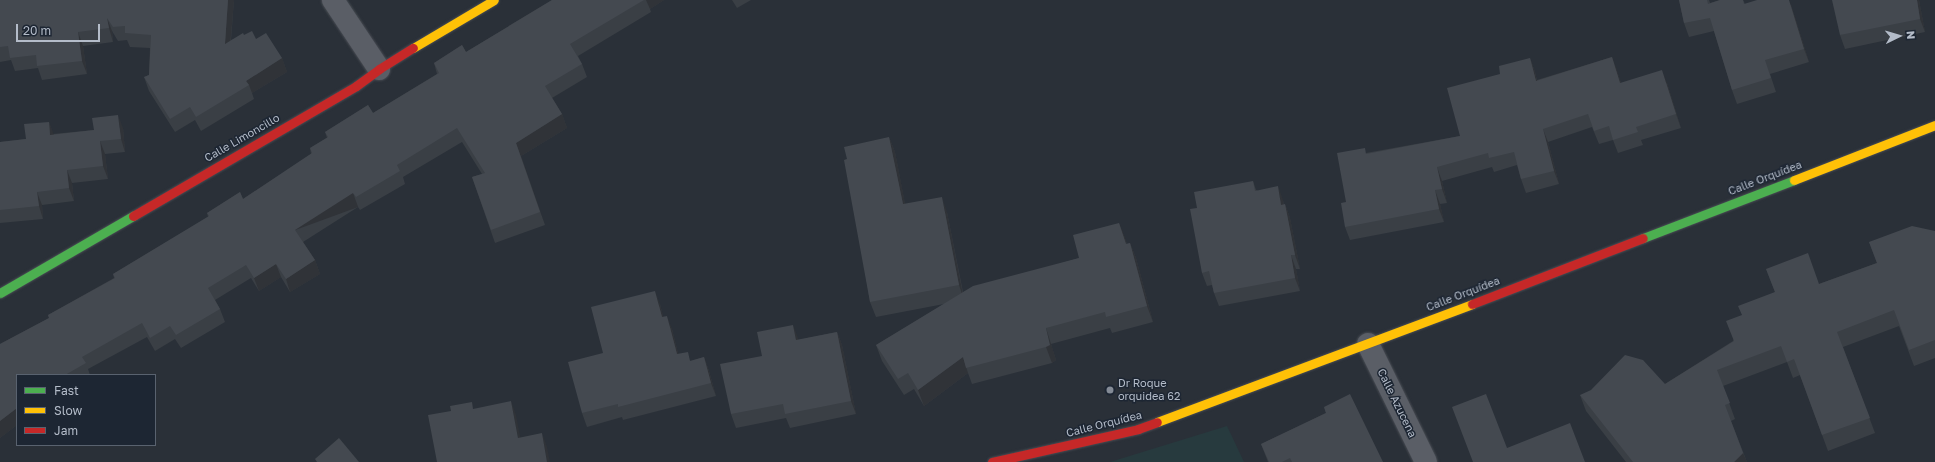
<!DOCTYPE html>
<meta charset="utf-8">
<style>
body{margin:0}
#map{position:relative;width:1935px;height:462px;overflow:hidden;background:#2a3038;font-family:"Golos Text",sans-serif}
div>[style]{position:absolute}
.green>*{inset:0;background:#273a3e}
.roads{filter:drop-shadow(0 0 1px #484c53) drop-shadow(0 0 1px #484c53)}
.street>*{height:22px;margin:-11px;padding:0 11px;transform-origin:11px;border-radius:11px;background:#5a5e66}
.fast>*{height:9px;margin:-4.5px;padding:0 4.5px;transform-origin:4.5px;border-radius:4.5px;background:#4caf50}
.slow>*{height:9px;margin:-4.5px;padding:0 4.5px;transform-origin:4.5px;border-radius:4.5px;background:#ffc107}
.jam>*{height:9px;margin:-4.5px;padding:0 4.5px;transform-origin:4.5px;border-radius:4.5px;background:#c62828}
.wall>*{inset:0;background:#3a3f45}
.shaded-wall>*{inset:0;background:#303338;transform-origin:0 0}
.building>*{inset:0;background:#444950}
.dots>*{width:11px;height:11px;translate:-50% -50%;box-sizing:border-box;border:2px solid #1d2633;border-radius:50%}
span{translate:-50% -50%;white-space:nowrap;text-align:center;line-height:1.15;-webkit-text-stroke:3px #1d2633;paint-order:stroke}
.street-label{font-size:11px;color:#b4bcc9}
.poi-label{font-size:11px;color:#b4bcc9}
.left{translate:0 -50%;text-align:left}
.legend{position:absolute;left:16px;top:374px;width:140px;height:72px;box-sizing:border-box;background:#1d2633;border:1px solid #59626f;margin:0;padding:5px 7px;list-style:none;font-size:12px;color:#b4bcc9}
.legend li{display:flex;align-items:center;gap:8px;height:20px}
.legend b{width:20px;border:1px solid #59626f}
.north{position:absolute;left:1879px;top:16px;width:40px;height:40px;-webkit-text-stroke:3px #1d2633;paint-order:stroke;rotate:85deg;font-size:11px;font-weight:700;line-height:16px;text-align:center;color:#b4bcc9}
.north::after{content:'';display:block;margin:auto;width:14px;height:18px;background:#b4bcc9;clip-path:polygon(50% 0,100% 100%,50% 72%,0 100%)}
.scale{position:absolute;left:16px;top:24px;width:84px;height:18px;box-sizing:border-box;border:2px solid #b4bcc9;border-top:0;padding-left:5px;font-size:12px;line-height:14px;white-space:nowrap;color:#b4bcc9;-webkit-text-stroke:3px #1d2633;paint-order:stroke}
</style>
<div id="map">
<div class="green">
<i style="clip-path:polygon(1227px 426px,1244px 462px,1110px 462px)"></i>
</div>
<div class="roads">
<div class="street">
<i style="left:333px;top:0;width:83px;rotate:56.3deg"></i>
<i style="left:1368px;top:344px;width:131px;rotate:63.8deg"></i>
</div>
<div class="fast">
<i style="left:1643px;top:238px;width:162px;rotate:-21deg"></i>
<i style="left:0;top:293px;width:154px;rotate:-30.1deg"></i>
</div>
<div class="slow">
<i style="left:413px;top:48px;width:94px;rotate:-30.7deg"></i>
<i style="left:1794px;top:180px;width:151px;rotate:-21.3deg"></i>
<i style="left:1157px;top:422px;width:336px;rotate:-20.5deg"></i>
</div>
<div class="jam">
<i style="left:133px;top:216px;width:258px;rotate:-30.2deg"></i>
<i style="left:356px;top:86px;width:29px;rotate:-36deg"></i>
<i style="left:379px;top:69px;width:40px;rotate:-32deg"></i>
<i style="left:1472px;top:304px;width:183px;rotate:-21.1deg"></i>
<i style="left:992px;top:462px;width:150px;rotate:-12.7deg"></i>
<i style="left:1138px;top:429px;width:20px;rotate:-20deg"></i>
</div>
</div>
<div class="wall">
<i style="clip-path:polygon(0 0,234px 0,231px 40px,244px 35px,256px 39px,282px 58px,287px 72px,252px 93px,254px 99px,201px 131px,195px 120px,175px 132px,149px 91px,144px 77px,149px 75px,150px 48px,130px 47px,127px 40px,118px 41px,112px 31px,113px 42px,83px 46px,87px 74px,42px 80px,38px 68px,15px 71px,11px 60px,0 62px)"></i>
<i style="clip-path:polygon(552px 0,664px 0,650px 9px,651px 12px,578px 56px,582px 64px,587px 77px,552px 98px,562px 114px,567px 128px,521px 156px,545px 225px,495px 243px,472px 177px,482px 174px,462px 142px,403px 177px,405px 184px,360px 210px,358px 207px,303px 242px,315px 260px,320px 274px,290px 292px,281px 277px,259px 291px,251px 278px,215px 300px,220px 309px,225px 322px,181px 348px,175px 339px,155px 351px,147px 337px,88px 369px,90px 375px,17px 375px,17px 425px,0 438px,0 344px,49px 318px,48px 315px,114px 278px,113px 274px,208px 217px,207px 213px,240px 192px,243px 199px,311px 154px,310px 148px,327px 138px,325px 132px,368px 105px,373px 113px,437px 74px,434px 63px,462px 45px,466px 52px)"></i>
<i style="clip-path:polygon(732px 0,751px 0,737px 8px)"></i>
<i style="clip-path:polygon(1679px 0,1709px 0,1710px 3px,1720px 0,1743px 0,1745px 4px,1791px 5px,1809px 62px,1770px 74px,1776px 92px,1737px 104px,1732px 90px,1714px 31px,1689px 37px,1684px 23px)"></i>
<i style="clip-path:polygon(1919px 0,1925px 32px,1845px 49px,1840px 35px)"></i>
<i style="clip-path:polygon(1612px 57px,1621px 83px,1667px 83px,1681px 128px,1641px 140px,1643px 145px,1618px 153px,1613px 140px,1599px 144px,1592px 127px,1548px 142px,1559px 184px,1526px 193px,1521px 179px,1517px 165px,1494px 172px,1492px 167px,1442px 181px,1447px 203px,1440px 204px,1444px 222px,1350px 240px,1345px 227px,1346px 202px,1366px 153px,1460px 136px,1500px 74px,1530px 58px,1535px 72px,1537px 80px)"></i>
<i style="clip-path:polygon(49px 122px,53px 134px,94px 130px,123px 128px,125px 152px,105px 154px,108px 179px,72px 183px,74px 201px,42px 205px,43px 219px,0 223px,0 142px,26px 139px)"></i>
<i style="clip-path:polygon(889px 137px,895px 152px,905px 204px,947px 212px,963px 292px,1079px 258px,1119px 223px,1127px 244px,1130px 243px,1136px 258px,1153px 322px,1112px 333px,1110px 328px,1051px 344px,1056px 360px,1052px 363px,972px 384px,968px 373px,924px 406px,914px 389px,904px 395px,882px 361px,876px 345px,944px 304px,876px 317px,870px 302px,847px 159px)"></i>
<i style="clip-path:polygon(1253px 181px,1256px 190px,1283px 200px,1284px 205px,1285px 204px,1290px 218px,1300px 269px,1296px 269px,1300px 291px,1219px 306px,1214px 293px,1212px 285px,1207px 286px,1202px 273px,1197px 208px)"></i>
<i style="clip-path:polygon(1935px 231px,1935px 358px,1914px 366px,1899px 326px,1843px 347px,1875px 433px,1828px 451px,1800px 375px,1793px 378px,1787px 362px,1723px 386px,1735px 419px,1731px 421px,1747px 462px,1626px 462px,1586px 411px,1580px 395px,1665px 384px,1733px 341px,1742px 315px,1775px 292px,1766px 269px,1819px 284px,1877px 263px,1869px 242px)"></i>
<i style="clip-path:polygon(660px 304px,663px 317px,672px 329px,678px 354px,691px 361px,704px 357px,709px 371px,716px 396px,623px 420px,622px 417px,587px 427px,582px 413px,603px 353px)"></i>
<i style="clip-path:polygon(837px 332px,842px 345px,856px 414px,790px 428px,786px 418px,736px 428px,731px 414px,762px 356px,798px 338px,798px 340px)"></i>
<i style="clip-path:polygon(1324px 407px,1383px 462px,1268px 462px,1261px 444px,1326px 413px)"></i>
</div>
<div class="shaded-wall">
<i style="clip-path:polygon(228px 0,234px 0,229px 58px,225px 44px)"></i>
<i style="clip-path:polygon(646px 0,664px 0,650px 9px)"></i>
<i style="clip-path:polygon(1789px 0,1791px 5px,1809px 62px,1804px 49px)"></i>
<i style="clip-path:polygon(1917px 0,1919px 0,1925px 32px,1920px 19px)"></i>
<i style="clip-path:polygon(107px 18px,112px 31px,113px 42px,109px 28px)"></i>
<i style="clip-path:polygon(78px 32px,83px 46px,87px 74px,82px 61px)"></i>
<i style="clip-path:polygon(1612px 57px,1617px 70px,1625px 97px,1620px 83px)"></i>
<i style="clip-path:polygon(282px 58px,287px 72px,252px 93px,249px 85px,246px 81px)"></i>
<i style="clip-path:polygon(1530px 58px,1535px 72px,1540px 94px,1536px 81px)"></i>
<i style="clip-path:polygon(1662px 70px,1667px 83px,1681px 128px,1676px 114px)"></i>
<i style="clip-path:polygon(562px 114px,567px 128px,521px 156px,545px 225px,516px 143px)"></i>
<i style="clip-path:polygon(118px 115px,123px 128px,125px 152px,121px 139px)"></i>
<i style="clip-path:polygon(49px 122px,54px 135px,50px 135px)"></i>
<i style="clip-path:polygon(1543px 129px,1548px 142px,1559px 184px,1554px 171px)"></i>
<i style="clip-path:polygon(889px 137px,895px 152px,908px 219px,903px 204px)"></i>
<i style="clip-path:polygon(100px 141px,105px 154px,108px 179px,103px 166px)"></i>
<i style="clip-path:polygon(1437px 167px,1442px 181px,1447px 203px,1442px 189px)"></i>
<i style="clip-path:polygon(67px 170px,72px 183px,74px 201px,69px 188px)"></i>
<i style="clip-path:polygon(1278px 186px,1283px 200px,1286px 219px,1281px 205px)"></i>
<i style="clip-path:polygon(1435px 190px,1440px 204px,1444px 222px,1439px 209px)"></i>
<i style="clip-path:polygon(37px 192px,42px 205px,43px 219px,39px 206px)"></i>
<i style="left:353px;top:193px;width:15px;height:69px;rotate:70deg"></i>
<i style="clip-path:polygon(942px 197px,947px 212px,964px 300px,959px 285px)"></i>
<i style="clip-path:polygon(1285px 204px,1290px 218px,1300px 269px,1295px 255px)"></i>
<i style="clip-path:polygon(1119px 223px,1125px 238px,1131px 260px,1126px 244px)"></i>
<i style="clip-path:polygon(1130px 243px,1136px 258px,1153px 322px,1147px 306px)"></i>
<i style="clip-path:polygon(1291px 255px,1296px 269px,1300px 291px,1295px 278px)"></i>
<i style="clip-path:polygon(315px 260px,320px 274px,290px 292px,286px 279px)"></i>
<i style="clip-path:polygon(276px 264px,281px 277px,259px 291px,254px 278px)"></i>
<i style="clip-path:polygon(655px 291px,660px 304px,667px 331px,662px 317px)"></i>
<i style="clip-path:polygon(667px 316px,672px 329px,682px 368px,677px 354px)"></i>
<i style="clip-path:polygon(793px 325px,798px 338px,801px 354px,796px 340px)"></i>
<i style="clip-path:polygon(1046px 328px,1056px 360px,1052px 363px,1046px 347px)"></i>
<i style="clip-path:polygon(837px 332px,842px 345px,856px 414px,851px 401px)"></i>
<i style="clip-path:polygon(704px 357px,709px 371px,716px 396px,711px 383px)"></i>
<i style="clip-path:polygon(963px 357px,968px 373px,924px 406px,918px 390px)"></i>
<i style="clip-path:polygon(511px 401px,516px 415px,523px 451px,518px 438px)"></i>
<i style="clip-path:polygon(17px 408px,17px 425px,0 438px,0 421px)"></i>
<i style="clip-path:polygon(542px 433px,547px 447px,550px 462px,547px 462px)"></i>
<i style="clip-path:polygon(1743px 453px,1747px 462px,1734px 462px)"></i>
</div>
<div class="building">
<i style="clip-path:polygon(0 0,228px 0,225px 44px,243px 33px,244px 35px,252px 31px,256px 39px,266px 33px,282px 58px,246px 81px,249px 85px,196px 117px,190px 107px,170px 119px,144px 77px,149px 75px,151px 35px,125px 33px,125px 26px,113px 27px,107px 18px,109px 28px,78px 32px,82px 61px,37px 66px,36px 55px,10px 58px,8px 46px,0 47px)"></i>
<i style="clip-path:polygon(552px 0,644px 0,570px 44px,582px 64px,545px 86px,562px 114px,516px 143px,540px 212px,491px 230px,472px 177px,485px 173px,457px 128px,397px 165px,400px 171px,356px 197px,353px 193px,295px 230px,315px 260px,286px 279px,276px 264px,254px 278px,246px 265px,208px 288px,220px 309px,176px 335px,170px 326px,150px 338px,142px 323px,82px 357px,86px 363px,65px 375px,17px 375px,17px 408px,0 421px,0 344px,49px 318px,48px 315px,115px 278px,113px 274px,209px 216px,207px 213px,240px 192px,243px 199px,312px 153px,310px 148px,328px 137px,325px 132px,368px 105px,373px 113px,439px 73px,434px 63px,462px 45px,466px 52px)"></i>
<i style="clip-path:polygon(1679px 0,1707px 0,1708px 4px,1720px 0,1743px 0,1744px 4px,1757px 0,1789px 0,1804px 49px,1765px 60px,1771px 78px,1732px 90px,1710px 18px,1684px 23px)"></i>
<i style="clip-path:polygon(1832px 0,1917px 0,1920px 19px,1840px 35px)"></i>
<i style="clip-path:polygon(1612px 57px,1620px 83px,1662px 70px,1676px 114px,1636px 127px,1638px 132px,1613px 140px,1609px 126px,1594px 131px,1588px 114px,1543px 129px,1554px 171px,1521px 179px,1514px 152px,1489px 158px,1488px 153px,1437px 167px,1442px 189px,1435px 190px,1439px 209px,1345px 227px,1341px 203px,1346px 202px,1337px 153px,1365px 148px,1366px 154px,1460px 136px,1447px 88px,1500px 74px,1499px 66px,1530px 58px,1536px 81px)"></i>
<i style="clip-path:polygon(118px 115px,121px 139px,100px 141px,103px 166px,67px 170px,69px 188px,37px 192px,39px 206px,0 210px,0 142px,26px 139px,24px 124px,49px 122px,50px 135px,94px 130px,92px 118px)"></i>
<i style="clip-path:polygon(889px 137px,903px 204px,942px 197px,959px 285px,870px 302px,844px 160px,847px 159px,844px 147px)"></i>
<i style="clip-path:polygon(1253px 181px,1255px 191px,1278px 186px,1281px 205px,1285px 204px,1295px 255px,1291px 255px,1295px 278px,1214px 293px,1209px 271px,1202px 273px,1190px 209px,1197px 208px,1194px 192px)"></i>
<i style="clip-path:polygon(1119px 223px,1126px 244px,1130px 243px,1147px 306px,1106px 317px,1105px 312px,1046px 328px,1050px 345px,1046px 347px,966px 368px,963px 357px,918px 390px,908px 373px,898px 379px,876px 345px,973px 286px,1079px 258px,1073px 235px)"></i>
<i style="clip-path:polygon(1912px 226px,1935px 231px,1935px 340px,1909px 350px,1894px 310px,1837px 332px,1870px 418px,1822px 435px,1794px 359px,1787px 362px,1781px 346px,1717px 370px,1730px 403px,1725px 405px,1743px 453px,1734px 462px,1633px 462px,1580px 395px,1591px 390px,1625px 355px,1643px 360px,1665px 384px,1734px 341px,1726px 321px,1742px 315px,1738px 306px,1775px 292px,1766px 269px,1808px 253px,1819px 284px,1877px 263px,1869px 242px)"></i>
<i style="clip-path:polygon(655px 291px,662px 317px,667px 316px,677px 354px,688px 352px,690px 361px,704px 357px,711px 383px,618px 407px,618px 404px,582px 413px,568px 362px,603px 353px,591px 307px)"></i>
<i style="clip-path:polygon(793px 325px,796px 340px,837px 332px,851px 401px,785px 414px,783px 404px,731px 414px,720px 364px,762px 356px,757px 332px)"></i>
<i style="clip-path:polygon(1350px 394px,1383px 462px,1292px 462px,1290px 458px,1282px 462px,1269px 462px,1261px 444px,1326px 413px,1324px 407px)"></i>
<i style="clip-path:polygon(1486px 394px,1507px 448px,1570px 423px,1585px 462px,1473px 462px,1452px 407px)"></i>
<i style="clip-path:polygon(511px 401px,518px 438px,542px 433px,547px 462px,437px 462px,428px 415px,451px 411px,450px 406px,472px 402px,473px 409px)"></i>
<i style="clip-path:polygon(339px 438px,359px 462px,317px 462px,315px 459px)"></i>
</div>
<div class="dots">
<i style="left:1110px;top:390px;background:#848b96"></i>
</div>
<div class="street-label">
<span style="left:242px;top:138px;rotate:-30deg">Calle Limoncillo</span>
<span style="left:1765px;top:178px;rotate:-21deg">Calle Orquídea</span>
<span style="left:1463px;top:294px;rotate:-21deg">Calle Orquídea</span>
<span style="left:1397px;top:403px;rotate:64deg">Calle Azucena</span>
<span style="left:1104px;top:424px;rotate:-14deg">Calle Orquídea</span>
</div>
<div class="poi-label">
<span class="left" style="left:1118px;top:390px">Dr Roque<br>orquidea 62</span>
</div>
<ul class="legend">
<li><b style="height:5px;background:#4caf50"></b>Fast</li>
<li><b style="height:5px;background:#ffc107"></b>Slow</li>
<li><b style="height:5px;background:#c62828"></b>Jam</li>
</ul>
<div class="north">N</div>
<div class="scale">20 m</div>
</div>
